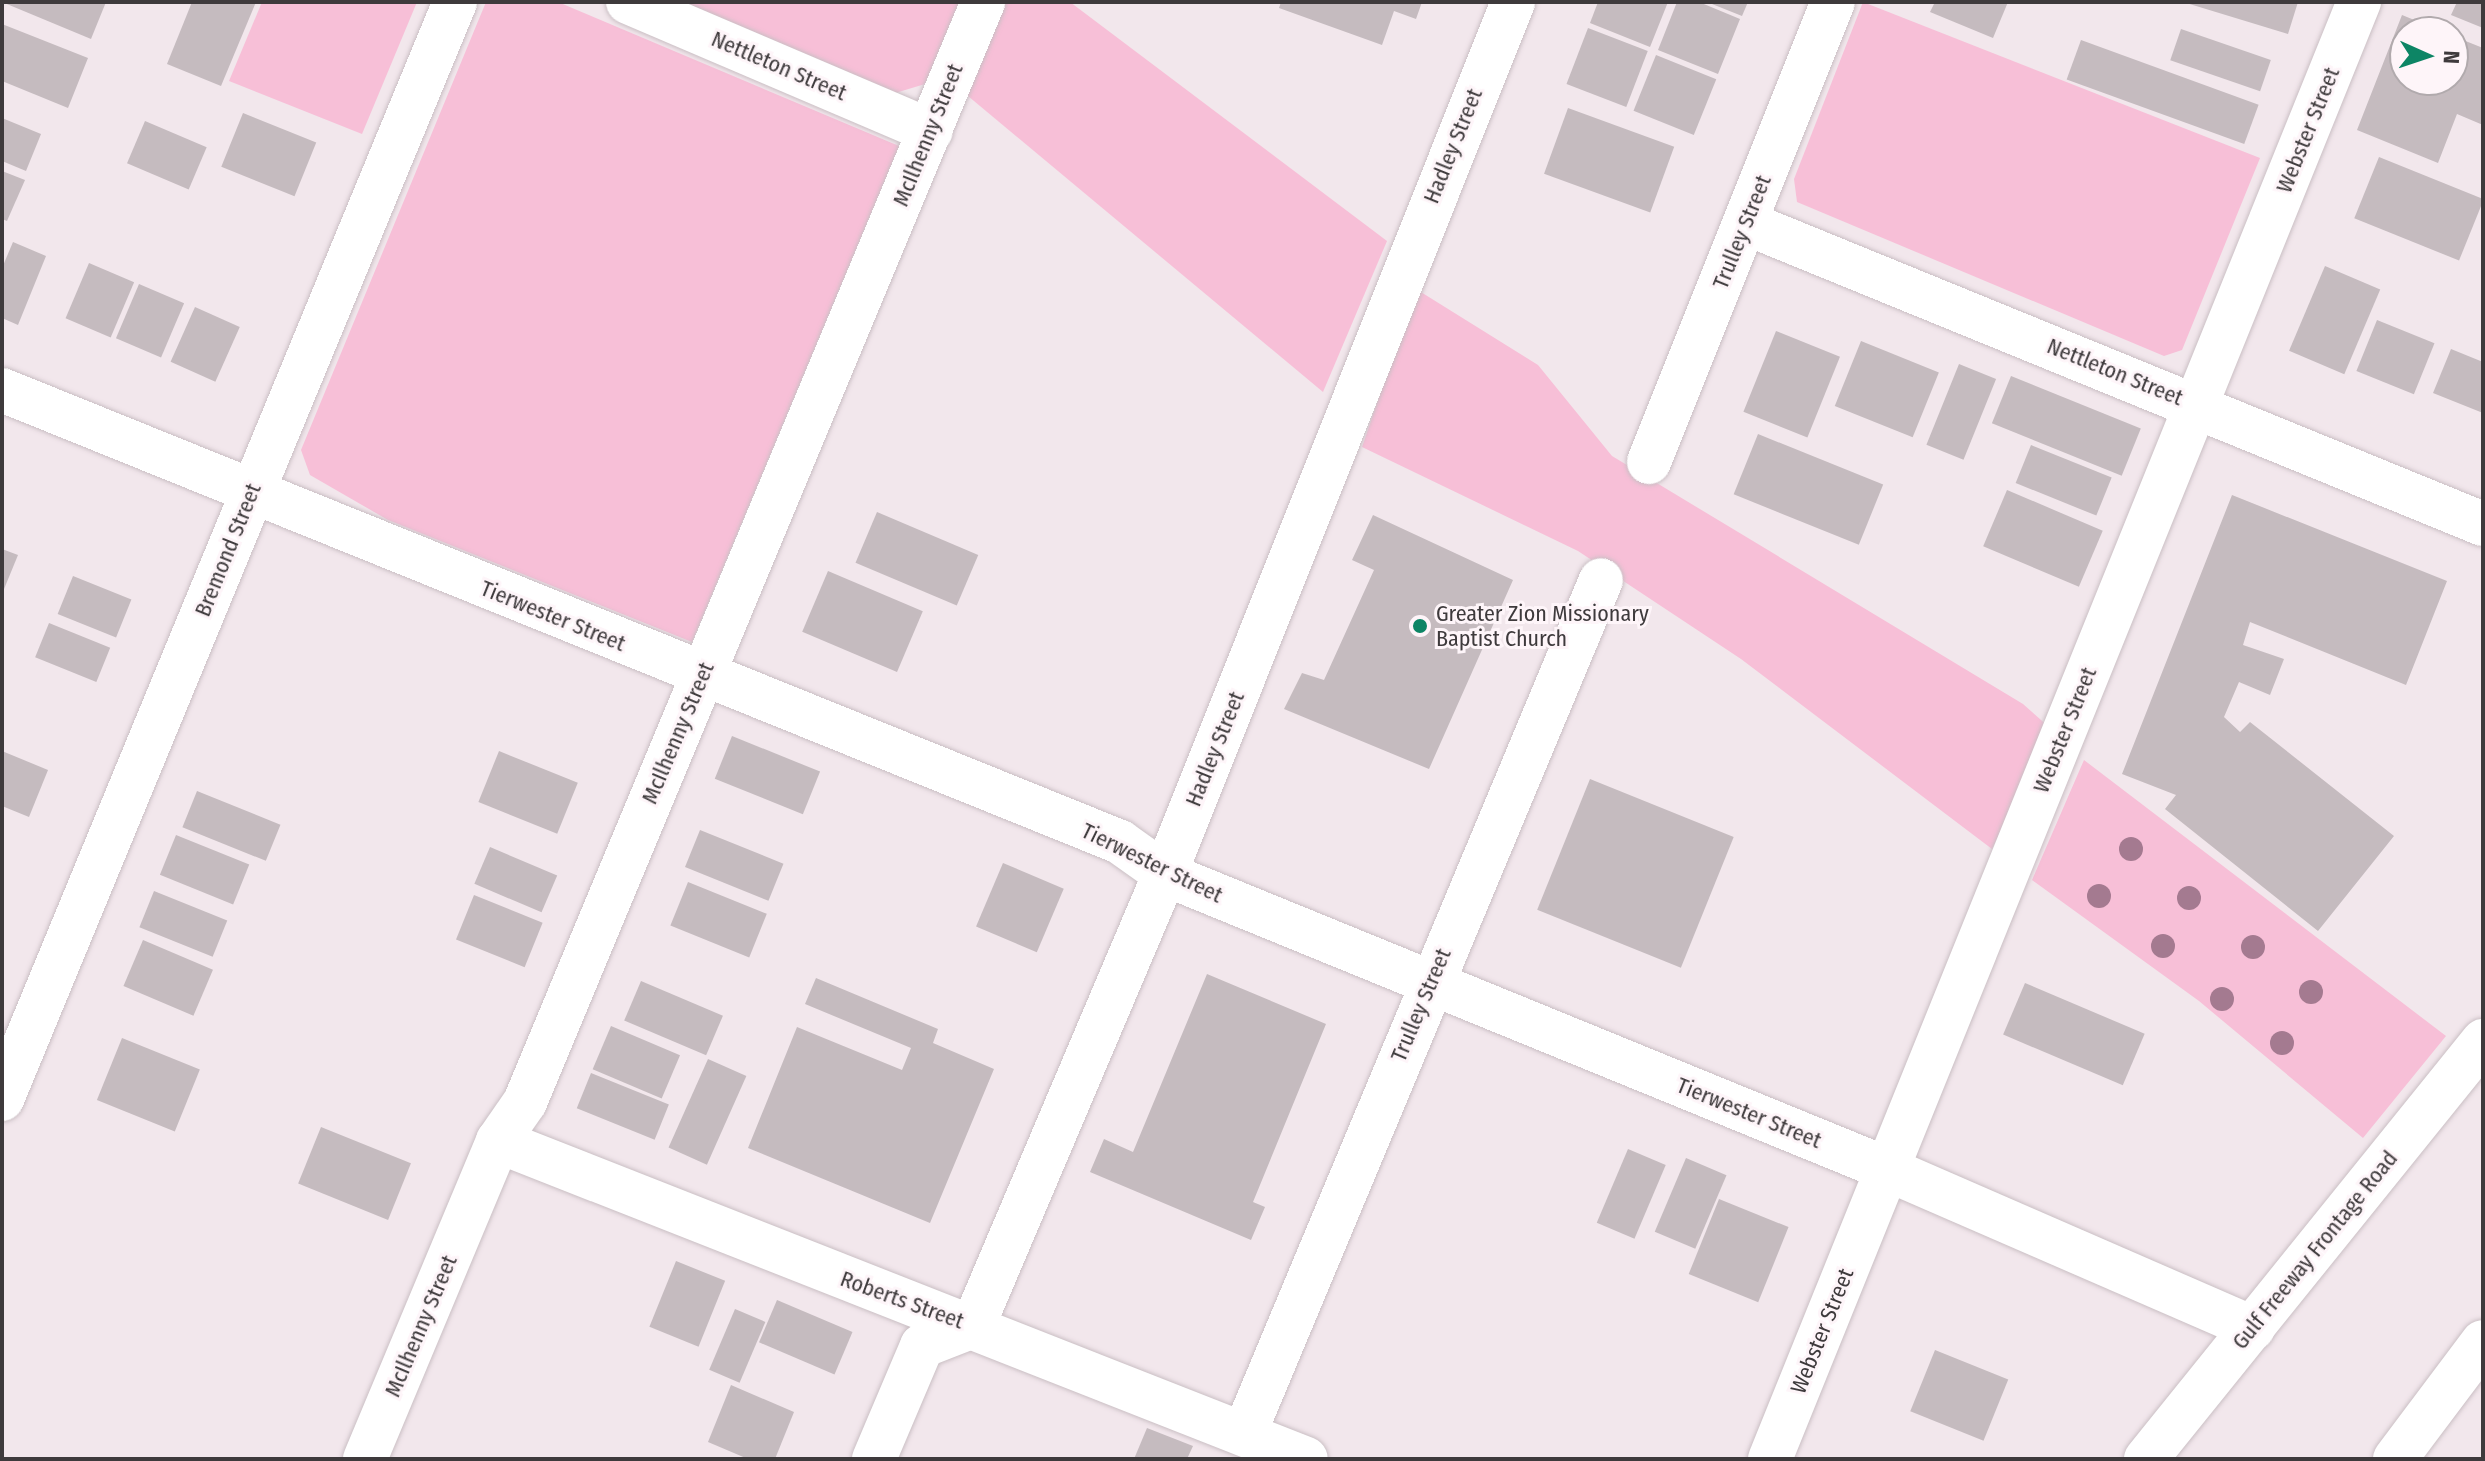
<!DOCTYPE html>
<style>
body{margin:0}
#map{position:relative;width:2485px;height:1461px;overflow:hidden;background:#f2e7ec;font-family:"Fira Sans Condensed",sans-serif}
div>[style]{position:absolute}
.green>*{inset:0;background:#f7bfd7}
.building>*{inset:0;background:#c5bbbf;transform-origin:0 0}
.roads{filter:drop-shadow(0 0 2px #cabfc4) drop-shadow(0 0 2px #cabfc4)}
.minor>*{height:44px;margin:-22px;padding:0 22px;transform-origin:22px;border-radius:22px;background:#fff}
.major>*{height:44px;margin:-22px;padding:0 22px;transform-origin:22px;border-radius:22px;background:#fff}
.highway>*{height:44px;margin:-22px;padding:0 22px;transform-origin:22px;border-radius:22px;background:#fff}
.trees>*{width:24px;height:24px;margin:-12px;border-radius:50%;background:#a47a90}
.dots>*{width:22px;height:22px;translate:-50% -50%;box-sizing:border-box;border:4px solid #fef5f9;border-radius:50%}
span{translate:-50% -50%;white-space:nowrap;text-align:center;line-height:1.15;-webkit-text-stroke:6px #fef5f9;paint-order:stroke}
.street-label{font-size:22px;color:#3e3a3c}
.poi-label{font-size:22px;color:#3e3a3c}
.left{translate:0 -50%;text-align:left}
.frame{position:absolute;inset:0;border:4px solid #3e3a3c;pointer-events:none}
.north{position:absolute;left:2389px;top:16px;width:80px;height:80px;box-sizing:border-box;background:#fef5f9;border:2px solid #b1aaad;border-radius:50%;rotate:93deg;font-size:22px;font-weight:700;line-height:32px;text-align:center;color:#3e3a3c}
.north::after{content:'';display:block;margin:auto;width:28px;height:36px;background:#0d8565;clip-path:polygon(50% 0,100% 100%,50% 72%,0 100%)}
</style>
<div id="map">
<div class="green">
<i style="clip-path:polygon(262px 2px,417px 2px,362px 134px,229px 81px)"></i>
<i style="clip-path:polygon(486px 2px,558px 2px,899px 146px,692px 642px,388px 520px,310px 475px,301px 450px)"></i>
<i style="clip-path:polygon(683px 2px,959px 2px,925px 84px,892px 94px)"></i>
<i style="clip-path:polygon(1000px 2px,1070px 2px,1387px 241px,1323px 392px,962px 91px)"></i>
<i style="clip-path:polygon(1863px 2px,2260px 158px,2182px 350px,2164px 356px,1797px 202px,1794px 179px)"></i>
<i style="clip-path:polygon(1416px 289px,1538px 365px,1612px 456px,2023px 704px,2050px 728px,1992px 849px,1741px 659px,1578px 551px,1362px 447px)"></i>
<i style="clip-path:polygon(2084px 760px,2446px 1036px,2363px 1138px,2199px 1001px,2032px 880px)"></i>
</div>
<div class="building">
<i style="clip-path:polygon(2px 2px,106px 2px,91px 39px)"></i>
<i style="clip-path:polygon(192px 2px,256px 2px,221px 86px,167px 64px)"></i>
<i style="clip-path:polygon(1281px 2px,1422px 2px,1416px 19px,1394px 11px,1382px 45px,1279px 8px)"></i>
<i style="clip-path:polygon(1598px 2px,1668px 2px,1650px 47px,1590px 23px)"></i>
<i style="clip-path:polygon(1677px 2px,1699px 2px,1740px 19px,1718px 74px,1658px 50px)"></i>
<i style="clip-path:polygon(1707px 2px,1748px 2px,1742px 16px)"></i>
<i style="clip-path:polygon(1935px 2px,2008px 2px,1993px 38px,1930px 12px)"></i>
<i style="clip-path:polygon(2183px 2px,2298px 2px,2288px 34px)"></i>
<i style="clip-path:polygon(2457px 2px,2483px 2px,2483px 28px,2451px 15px)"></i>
<i style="clip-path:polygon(2402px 15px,2444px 32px,2405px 32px,2405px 80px,2453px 80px,2453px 36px,2483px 48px,2483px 125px,2457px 114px,2438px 163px,2357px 130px)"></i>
<i style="clip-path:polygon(2px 24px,88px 58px,68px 108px,2px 81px)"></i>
<i style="left:1588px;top:28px;width:64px;height:60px;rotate:21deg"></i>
<i style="left:2181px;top:29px;width:95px;height:33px;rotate:19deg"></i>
<i style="left:2081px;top:40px;width:189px;height:42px;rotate:20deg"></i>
<i style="left:1656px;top:55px;width:65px;height:60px;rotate:22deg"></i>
<i style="left:1568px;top:108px;width:113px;height:70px;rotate:20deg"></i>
<i style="left:243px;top:113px;width:79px;height:58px;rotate:22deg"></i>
<i style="clip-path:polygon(2px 118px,41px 134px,26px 171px,2px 161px)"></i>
<i style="left:145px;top:121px;width:67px;height:46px;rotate:23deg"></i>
<i style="left:2379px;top:157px;width:113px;height:66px;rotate:22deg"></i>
<i style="clip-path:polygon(2px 171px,25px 180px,7px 221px,2px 219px)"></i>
<i style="clip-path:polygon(13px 242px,46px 256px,18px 325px,2px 318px,2px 268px)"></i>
<i style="left:89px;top:263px;width:49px;height:60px;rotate:23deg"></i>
<i style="left:2325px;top:266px;width:60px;height:92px;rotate:23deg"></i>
<i style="left:139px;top:284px;width:49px;height:59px;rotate:23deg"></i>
<i style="left:195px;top:307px;width:49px;height:60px;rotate:24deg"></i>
<i style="left:2377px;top:320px;width:62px;height:55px;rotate:22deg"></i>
<i style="left:1776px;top:331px;width:69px;height:87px;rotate:22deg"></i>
<i style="left:1861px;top:341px;width:84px;height:70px;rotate:22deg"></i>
<i style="clip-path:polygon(2451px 349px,2483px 362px,2483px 413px,2433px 393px)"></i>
<i style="left:1959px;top:364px;width:40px;height:87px;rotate:22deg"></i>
<i style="left:2011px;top:376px;width:140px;height:51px;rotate:22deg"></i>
<i style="left:1758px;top:434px;width:135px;height:65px;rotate:22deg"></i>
<i style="left:2031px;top:445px;width:87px;height:41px;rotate:22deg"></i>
<i style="left:2007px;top:490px;width:104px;height:61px;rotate:23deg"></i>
<i style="clip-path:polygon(2232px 495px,2447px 581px,2406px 685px,2250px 622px,2243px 645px,2284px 659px,2270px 695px,2239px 682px,2224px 717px,2240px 732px,2250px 722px,2394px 836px,2318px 931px,2165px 809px,2176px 795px,2122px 774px)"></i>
<i style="left:877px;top:512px;width:110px;height:55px;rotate:23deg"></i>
<i style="clip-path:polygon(1373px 515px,1513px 580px,1429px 769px,1284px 709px,1302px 673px,1324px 680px,1374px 570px,1352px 560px)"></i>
<i style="clip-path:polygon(2px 549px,18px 555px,2px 594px)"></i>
<i style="left:828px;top:571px;width:103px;height:66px;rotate:23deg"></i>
<i style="left:73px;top:576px;width:63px;height:41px;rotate:22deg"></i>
<i style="left:49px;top:623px;width:66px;height:37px;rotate:22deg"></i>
<i style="left:732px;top:736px;width:95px;height:46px;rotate:22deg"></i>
<i style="clip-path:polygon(2px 751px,48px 770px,29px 817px,2px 806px)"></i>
<i style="left:499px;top:751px;width:85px;height:55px;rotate:22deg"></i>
<i style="left:1590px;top:779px;width:155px;height:141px;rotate:22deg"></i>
<i style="left:197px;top:791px;width:90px;height:39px;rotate:22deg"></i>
<i style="left:700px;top:830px;width:90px;height:40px;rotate:22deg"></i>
<i style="left:176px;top:835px;width:79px;height:43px;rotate:22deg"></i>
<i style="left:490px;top:847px;width:73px;height:40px;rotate:23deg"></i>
<i style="left:1003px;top:863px;width:66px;height:69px;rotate:23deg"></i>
<i style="left:688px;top:882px;width:85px;height:47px;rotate:22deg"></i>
<i style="left:154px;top:891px;width:79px;height:39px;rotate:22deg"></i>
<i style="left:474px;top:895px;width:74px;height:48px;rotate:22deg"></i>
<i style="left:143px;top:940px;width:76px;height:50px;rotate:23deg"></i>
<i style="clip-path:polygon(1207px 974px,1326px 1024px,1253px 1202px,1265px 1207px,1251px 1240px,1090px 1172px,1104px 1139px,1133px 1152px)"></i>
<i style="clip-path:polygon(816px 978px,938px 1029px,933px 1043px,994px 1069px,930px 1223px,748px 1148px,797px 1027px,902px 1070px,911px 1048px,805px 1004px)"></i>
<i style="left:641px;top:981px;width:89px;height:43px;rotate:23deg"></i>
<i style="left:2025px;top:983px;width:130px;height:56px;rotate:23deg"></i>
<i style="left:611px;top:1026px;width:75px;height:47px;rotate:23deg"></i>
<i style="left:122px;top:1038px;width:84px;height:67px;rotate:22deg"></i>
<i style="left:708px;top:1059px;width:42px;height:97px;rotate:24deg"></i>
<i style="left:591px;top:1073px;width:84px;height:38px;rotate:22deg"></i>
<i style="left:321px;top:1127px;width:97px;height:61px;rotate:22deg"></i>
<i style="left:1628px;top:1149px;width:41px;height:80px;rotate:23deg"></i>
<i style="left:1686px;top:1158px;width:44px;height:80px;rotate:23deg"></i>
<i style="left:1719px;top:1199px;width:75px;height:81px;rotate:22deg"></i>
<i style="left:676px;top:1261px;width:53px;height:71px;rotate:22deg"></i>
<i style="left:777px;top:1300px;width:82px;height:46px;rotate:23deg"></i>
<i style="left:735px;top:1309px;width:33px;height:66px;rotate:23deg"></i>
<i style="left:1935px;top:1350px;width:79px;height:66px;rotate:22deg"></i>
<i style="clip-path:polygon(731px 1385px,794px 1412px,775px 1459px,748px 1459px,708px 1442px)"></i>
<i style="clip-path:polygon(1147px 1428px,1193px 1446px,1187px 1459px,1134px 1459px)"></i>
</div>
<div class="roads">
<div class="minor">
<i style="left:628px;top:2px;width:329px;rotate:23.1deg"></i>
<i style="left:1746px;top:223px;width:796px;rotate:22.22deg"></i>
<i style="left:2px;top:390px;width:1206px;rotate:22.01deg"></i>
<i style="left:1120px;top:842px;width:55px;rotate:35.4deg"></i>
<i style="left:1165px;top:874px;width:780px;rotate:22.22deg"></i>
<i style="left:1887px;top:1169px;width:399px;rotate:23.5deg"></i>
<i style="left:1649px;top:462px;width:495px;rotate:-68.2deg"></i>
<i style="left:2px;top:1099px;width:1187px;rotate:-67.56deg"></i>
<i style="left:498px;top:1141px;width:868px;rotate:21.48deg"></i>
<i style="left:1245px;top:1432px;width:923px;rotate:-67.32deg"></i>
<i style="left:365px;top:1459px;width:345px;rotate:-67.3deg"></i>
<i style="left:498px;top:1141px;width:47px;rotate:-55.3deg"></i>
<i style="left:525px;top:1102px;width:1192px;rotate:-67.39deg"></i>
<i style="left:874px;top:1459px;width:123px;rotate:-67deg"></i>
<i style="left:922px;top:1346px;width:55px;rotate:-21.4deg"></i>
<i style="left:973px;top:1326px;width:491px;rotate:-67deg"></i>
<i style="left:1165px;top:874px;width:939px;rotate:-68.24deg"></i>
<i style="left:1770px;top:1459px;width:1572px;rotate:-67.99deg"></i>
</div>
<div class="major">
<i style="left:2146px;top:1459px;width:537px;rotate:-51.12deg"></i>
</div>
<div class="highway">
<i style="left:2395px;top:1459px;width:146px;rotate:-53.1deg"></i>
</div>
</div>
<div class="trees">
<i style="left:2131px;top:849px"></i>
<i style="left:2099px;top:896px"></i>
<i style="left:2189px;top:898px"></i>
<i style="left:2163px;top:946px"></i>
<i style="left:2253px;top:947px"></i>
<i style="left:2311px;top:992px"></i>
<i style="left:2222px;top:999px"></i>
<i style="left:2282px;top:1043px"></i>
</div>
<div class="dots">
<i style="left:1420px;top:626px;background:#0d8565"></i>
</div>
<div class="street-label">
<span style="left:779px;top:66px;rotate:23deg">Nettleton Street</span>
<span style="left:2308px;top:130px;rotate:-68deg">Webster Street</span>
<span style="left:928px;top:135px;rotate:-68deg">McIlhenny Street</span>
<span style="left:1453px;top:146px;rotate:-68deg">Hadley Street</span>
<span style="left:1742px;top:232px;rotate:-68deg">Trulley Street</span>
<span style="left:2115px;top:372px;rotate:22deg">Nettleton Street</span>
<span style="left:228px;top:550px;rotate:-68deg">Bremond Street</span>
<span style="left:553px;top:616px;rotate:22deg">Tierwester Street</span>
<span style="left:2065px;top:730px;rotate:-68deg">Webster Street</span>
<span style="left:678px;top:733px;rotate:-67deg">McIlhenny Street</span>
<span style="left:1215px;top:749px;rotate:-68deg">Hadley Street</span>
<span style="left:1152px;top:863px;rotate:26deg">Tierwester Street</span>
<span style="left:1421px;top:1005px;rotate:-67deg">Trulley Street</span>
<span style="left:1749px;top:1113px;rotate:22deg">Tierwester Street</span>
<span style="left:2315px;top:1250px;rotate:-51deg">Gulf Freeway Frontage Road</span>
<span style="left:902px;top:1300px;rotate:20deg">Roberts Street</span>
<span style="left:421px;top:1326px;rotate:-67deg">McIlhenny Street</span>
<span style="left:1822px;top:1331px;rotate:-68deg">Webster Street</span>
</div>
<div class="poi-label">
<span class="left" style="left:1436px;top:626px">Greater Zion Missionary<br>Baptist Church</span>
</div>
<div class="frame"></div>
<div class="north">N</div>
</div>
